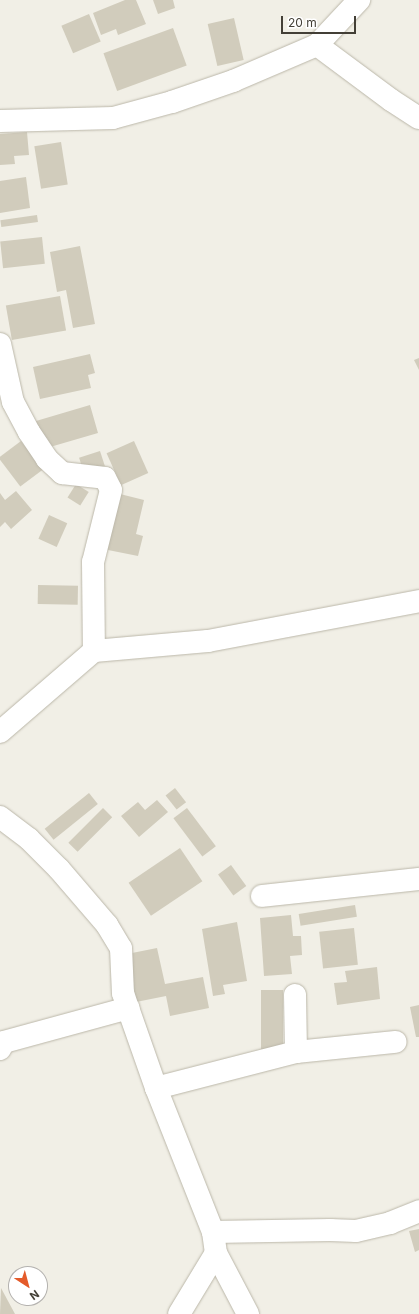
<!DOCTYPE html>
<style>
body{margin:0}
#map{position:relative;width:419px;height:1314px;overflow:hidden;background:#f1efe6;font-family:Inter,sans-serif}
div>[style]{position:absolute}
.building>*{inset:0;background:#d1ccbc;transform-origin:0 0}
.roads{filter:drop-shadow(0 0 1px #bbb7a9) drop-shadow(0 0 1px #bbb7a9)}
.minor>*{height:22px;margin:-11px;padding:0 11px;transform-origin:11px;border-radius:11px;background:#fff}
span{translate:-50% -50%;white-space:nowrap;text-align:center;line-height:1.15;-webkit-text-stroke:4px #fff;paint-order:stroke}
.north{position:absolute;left:8px;top:1266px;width:40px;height:40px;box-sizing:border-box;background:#fff;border:1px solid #b4b2af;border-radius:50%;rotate:144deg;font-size:11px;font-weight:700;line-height:16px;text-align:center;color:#433f36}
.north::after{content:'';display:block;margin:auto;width:14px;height:18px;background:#e45b2a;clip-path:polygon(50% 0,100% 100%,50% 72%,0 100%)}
.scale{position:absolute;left:281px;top:16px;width:75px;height:18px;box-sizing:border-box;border:2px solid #433f36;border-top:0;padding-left:5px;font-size:12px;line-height:14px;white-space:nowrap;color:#433f36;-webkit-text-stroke:3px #fff;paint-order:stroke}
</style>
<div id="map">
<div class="building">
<i style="clip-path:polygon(125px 0,136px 0,146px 24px,118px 35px,116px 29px,101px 35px,93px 13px)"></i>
<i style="clip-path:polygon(153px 0,173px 0,175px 8px,158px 14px)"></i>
<i style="left:89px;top:14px;width:30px;height:30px;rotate:67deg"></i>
<i style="left:234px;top:18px;width:43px;height:27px;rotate:77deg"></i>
<i style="left:173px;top:28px;width:40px;height:74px;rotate:70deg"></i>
<i style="clip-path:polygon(27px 132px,29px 155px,14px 156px,15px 164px,0 165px,0 134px)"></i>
<i style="left:61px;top:142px;width:43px;height:27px;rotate:81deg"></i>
<i style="clip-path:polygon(26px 177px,30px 208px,0 213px,0 181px)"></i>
<i style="left:37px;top:215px;width:7px;height:37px;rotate:82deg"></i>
<i style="left:42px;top:237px;width:27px;height:42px;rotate:84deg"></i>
<i style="clip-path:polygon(80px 246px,95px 324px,73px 328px,66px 290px,57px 292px,50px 252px)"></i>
<i style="left:60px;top:296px;width:35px;height:55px;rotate:80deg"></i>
<i style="clip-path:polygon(90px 354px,95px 373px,88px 375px,91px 388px,40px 399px,33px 367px)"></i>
<i style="clip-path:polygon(419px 358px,419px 370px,414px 360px)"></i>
<i style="clip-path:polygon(90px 405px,98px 433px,50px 447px,47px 438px,41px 440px,36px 421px)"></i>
<i style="left:21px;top:441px;width:36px;height:28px;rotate:53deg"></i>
<i style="left:134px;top:441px;width:35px;height:30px;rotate:66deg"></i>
<i style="left:100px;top:451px;width:16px;height:22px;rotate:72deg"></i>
<i style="left:76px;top:484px;width:15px;height:16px;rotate:32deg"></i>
<i style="clip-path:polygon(16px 491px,32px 510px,11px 529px,5px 522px,0 527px,0 493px,5px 500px)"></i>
<i style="clip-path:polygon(116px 493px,144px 500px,136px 534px,143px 536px,138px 556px,103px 549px)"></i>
<i style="left:49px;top:515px;width:20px;height:26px;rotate:24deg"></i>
<i style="left:38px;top:585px;width:40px;height:19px;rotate:1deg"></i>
<i style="left:175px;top:788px;width:18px;height:12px;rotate:52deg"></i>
<i style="left:89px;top:793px;width:14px;height:57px;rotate:51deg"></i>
<i style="clip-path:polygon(157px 800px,168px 812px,139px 837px,121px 816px,138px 802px,145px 810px)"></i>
<i style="left:103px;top:808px;width:13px;height:49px;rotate:45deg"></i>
<i style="left:187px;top:808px;width:48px;height:17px;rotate:53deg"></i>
<i style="left:180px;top:848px;width:40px;height:62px;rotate:56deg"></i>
<i style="left:231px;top:865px;width:26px;height:16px;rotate:54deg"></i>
<i style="left:355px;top:905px;width:12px;height:57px;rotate:81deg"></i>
<i style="clip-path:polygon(291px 915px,293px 936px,301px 936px,302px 955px,290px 956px,292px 974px,264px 976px,260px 918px)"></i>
<i style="clip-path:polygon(237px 922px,247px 981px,223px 985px,225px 994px,213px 996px,202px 929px)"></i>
<i style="left:354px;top:928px;width:37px;height:35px;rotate:84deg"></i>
<i style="clip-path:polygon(157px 948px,165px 984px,203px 977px,209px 1008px,170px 1016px,166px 996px,136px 1002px,127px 954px)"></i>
<i style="clip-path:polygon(377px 967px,380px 999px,337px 1005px,334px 983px,347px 982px,345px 971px)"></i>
<i style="left:261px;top:990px;width:22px;height:59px"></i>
<i style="clip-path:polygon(419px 1005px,419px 1037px,416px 1037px,410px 1007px)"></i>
<i style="clip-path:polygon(419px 1229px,419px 1250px,415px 1252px,409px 1231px)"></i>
<i style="clip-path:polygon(1px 1288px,15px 1314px,0 1314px)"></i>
</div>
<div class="roads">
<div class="minor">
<i style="left:317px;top:45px;width:92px;rotate:36.6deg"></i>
<i style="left:391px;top:100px;width:33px;rotate:33deg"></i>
<i style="left:0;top:121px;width:113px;rotate:-1.5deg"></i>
<i style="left:113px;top:118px;width:61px;rotate:-15.2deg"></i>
<i style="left:172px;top:102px;width:65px;rotate:-19deg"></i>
<i style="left:233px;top:81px;width:91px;rotate:-23.2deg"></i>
<i style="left:317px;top:45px;width:62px;rotate:-47deg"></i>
<i style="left:0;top:344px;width:59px;rotate:77.4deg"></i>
<i style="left:13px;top:402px;width:34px;rotate:62deg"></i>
<i style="left:29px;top:432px;width:32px;rotate:56deg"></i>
<i style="left:47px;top:459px;width:21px;rotate:43deg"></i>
<i style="left:62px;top:473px;width:43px;rotate:6.6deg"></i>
<i style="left:105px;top:478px;width:13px;rotate:63deg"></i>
<i style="left:111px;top:490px;width:74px;rotate:104deg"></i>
<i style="left:93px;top:562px;width:89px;rotate:89.4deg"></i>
<i style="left:0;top:732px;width:124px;rotate:-40.8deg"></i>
<i style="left:94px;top:651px;width:114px;rotate:-5deg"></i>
<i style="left:208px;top:641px;width:215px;rotate:-10.7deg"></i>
<i style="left:0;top:817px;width:36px;rotate:37deg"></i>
<i style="left:29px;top:839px;width:42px;rotate:45deg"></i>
<i style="left:59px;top:869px;width:74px;rotate:49.4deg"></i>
<i style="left:107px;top:925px;width:27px;rotate:59deg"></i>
<i style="left:121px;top:948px;width:45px;rotate:87.5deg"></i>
<i style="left:123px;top:993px;width:16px;rotate:72deg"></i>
<i style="left:128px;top:1008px;width:85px;rotate:70.7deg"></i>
<i style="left:156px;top:1088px;width:155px;rotate:68.4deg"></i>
<i style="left:213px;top:1232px;width:21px;rotate:82deg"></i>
<i style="left:216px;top:1253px;width:69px;rotate:62.3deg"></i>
<i style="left:262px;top:896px;width:158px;rotate:-6.2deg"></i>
<i style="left:295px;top:995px;width:57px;rotate:89deg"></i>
<i style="left:0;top:1049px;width:8px;rotate:-60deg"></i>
<i style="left:4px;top:1042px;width:129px;rotate:-15.3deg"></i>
<i style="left:156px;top:1088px;width:145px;rotate:-14.4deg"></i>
<i style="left:296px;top:1052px;width:100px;rotate:-5.8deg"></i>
<i style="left:213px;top:1232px;width:117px;rotate:-1deg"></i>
<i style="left:330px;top:1230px;width:26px;rotate:2deg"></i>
<i style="left:356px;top:1231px;width:35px;rotate:-13deg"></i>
<i style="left:390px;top:1223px;width:31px;rotate:-22deg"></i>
<i style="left:179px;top:1314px;width:71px;rotate:-58.8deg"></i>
</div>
</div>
<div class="north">N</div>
<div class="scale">20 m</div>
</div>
